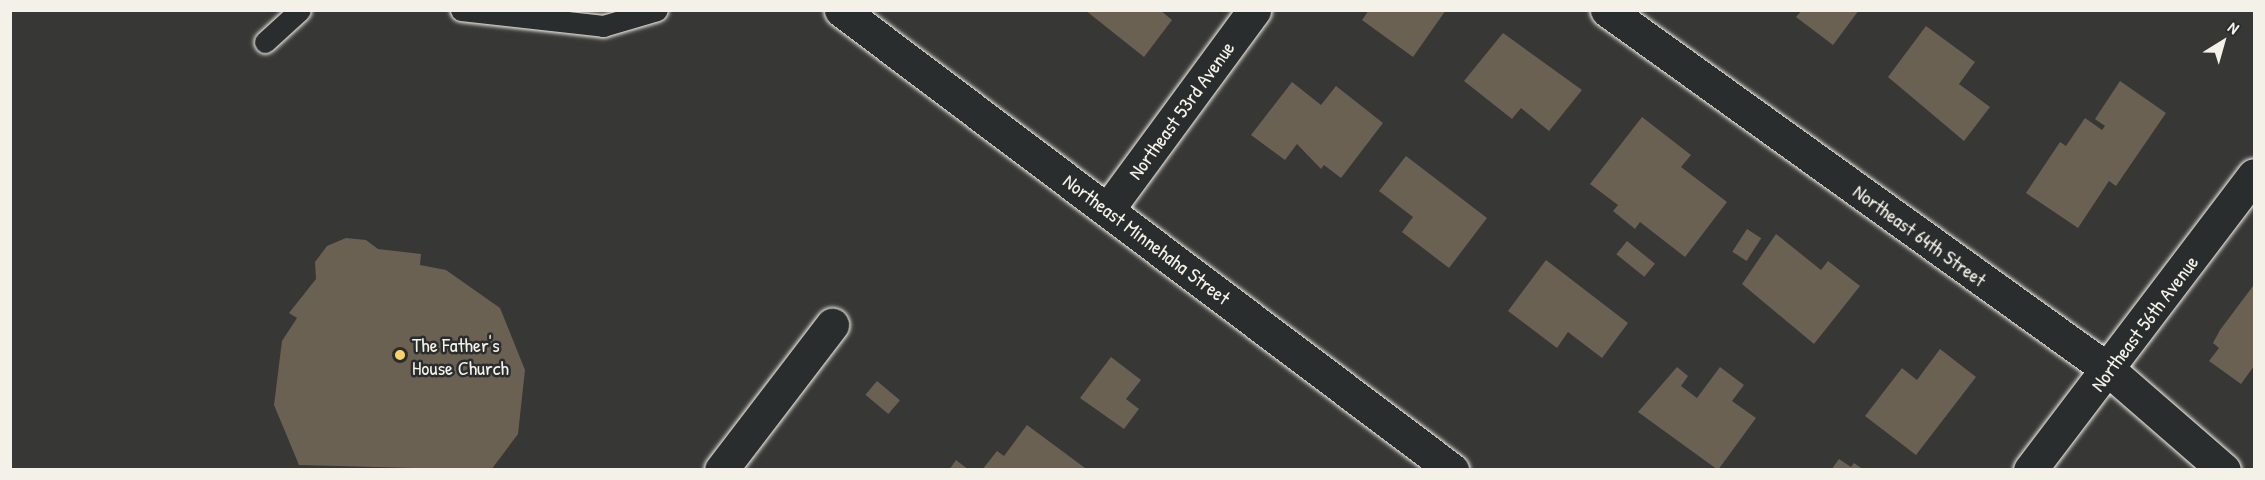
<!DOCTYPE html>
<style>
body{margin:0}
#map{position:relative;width:2265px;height:480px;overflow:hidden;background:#373735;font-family:"Patrick Hand",sans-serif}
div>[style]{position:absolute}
.building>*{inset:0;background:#6a6152;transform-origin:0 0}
.roads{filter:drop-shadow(0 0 2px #f4f1e8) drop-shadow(0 0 2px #f4f1e8)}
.service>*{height:21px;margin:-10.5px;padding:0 10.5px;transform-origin:10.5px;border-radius:10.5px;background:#2a2d2e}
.minor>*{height:33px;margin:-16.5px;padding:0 16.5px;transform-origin:16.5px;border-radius:16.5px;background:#2a2d2e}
.secondary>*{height:33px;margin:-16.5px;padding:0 16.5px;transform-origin:16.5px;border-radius:16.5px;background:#2a2d2e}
.dots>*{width:16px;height:16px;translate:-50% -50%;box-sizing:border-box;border:3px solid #2a2d2e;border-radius:50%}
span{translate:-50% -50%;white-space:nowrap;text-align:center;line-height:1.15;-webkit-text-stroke:5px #2a2d2e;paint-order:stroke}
.street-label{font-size:20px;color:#f4f1e8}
.poi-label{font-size:20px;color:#f4f1e8}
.left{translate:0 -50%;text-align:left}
.frame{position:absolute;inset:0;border:12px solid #f4f1e8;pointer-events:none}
.north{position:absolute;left:2193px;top:12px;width:60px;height:60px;-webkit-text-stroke:4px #2a2d2e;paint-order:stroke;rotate:37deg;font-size:16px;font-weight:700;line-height:24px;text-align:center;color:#f4f1e8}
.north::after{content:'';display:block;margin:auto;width:21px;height:27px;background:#f4f1e8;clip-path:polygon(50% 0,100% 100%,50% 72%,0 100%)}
</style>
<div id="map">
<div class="building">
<i style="clip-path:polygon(1085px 10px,1160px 10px,1172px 20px,1144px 57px)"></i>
<i style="clip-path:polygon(1369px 10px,1446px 10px,1413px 57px,1362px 20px)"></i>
<i style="clip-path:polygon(1802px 10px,1859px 10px,1833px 45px,1796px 17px)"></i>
<i style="clip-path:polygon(1926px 26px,1975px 62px,1959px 84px,1990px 107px,1964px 141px,1888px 77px)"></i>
<i style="clip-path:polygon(1503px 33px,1582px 90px,1549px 131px,1521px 108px,1512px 119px,1464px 81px)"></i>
<i style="clip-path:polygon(2120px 81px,2166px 113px,2116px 186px,2109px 181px,2078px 228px,2026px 193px,2060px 142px,2066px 146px,2085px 118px,2102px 130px,2105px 126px,2095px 119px)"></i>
<i style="clip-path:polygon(1292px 82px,1321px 105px,1336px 86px,1383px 123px,1341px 178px,1324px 165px,1321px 169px,1297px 144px,1285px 160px,1251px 135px)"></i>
<i style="clip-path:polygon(1642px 117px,1691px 155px,1681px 167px,1727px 202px,1685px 257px,1640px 222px,1635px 229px,1613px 211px,1618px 205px,1590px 184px)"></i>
<i style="clip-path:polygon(1406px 156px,1487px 218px,1449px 268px,1402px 232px,1413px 217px,1379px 191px)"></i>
<i style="left:1747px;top:229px;width:17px;height:27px;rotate:33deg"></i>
<i style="clip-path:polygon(1776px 234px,1821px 270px,1828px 261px,1860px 286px,1814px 344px,1742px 284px)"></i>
<i style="clip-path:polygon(346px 238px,366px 240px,378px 249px,421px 254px,420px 265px,446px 270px,500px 308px,525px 370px,518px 434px,491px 470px,299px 465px,274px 405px,282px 341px,297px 318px,289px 313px,316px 279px,315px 262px,327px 246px)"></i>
<i style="left:1627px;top:241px;width:36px;height:17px;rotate:39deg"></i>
<i style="clip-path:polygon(1546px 260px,1628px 323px,1602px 358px,1568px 332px,1557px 348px,1508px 311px)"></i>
<i style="clip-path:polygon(2253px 286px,2254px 366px,2241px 384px,2209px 361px,2219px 348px,2213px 343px,2220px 330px)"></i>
<i style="clip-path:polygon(1940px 349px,1976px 377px,1916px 455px,1865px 416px,1902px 368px,1917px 380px)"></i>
<i style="clip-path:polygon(1111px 357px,1141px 380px,1126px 399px,1139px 409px,1124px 429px,1080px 398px)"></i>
<i style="clip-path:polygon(1677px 367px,1688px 376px,1681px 386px,1697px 398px,1720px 367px,1744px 385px,1732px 401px,1756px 418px,1718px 470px,1638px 412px)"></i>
<i style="left:877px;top:381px;width:30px;height:18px;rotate:40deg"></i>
<i style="clip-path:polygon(1027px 425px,1085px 468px,1084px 470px,982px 470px,997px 451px,1004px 456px)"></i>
<i style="clip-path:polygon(1839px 459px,1851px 467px,1854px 463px,1864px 470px,1831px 470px)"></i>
<i style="clip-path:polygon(956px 460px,969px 470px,949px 470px)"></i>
</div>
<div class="roads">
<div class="service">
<i style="left:461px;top:10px;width:143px;rotate:6.4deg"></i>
<i style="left:603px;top:26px;width:56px;rotate:-16.5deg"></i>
<i style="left:265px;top:42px;width:47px;rotate:-42.4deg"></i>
</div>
<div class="minor">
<i style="left:1607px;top:10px;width:619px;rotate:35.67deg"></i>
<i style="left:2110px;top:371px;width:151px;rotate:41deg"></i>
<i style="left:1108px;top:209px;width:247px;rotate:-53.7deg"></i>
<i style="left:721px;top:470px;width:183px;rotate:-52.6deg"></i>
<i style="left:2030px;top:470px;width:370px;rotate:-52.8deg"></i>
</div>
<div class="secondary">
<i style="left:841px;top:10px;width:765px;rotate:36.97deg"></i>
</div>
</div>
<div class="dots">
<i style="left:400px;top:355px;background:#ffd166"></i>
</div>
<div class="street-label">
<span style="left:1181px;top:110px;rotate:-54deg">Northeast 53rd Avenue</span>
<span style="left:1920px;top:235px;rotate:36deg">Northeast 64th Street</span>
<span style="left:1147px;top:239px;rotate:37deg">Northeast Minnehaha Street</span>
<span style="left:2144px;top:323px;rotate:-53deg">Northeast 56th Avenue</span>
</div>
<div class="poi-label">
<span class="left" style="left:412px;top:356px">The Father's<br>House Church</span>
</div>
<div class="frame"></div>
<div class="north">N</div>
</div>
